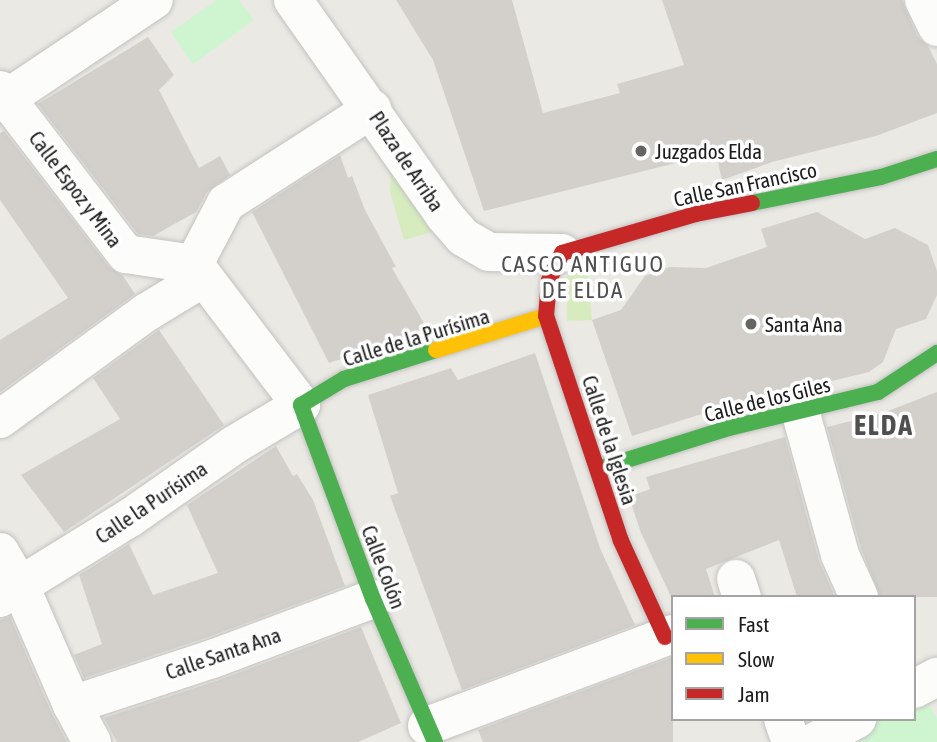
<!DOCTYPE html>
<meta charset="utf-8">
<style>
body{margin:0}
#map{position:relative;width:937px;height:742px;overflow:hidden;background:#eae9e4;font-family:"Asap Condensed",sans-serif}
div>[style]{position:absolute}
.grass>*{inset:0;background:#d6ecbf}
.park>*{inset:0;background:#cef5cf}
.building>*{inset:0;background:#d3d0cc}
.roads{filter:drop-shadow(0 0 2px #c3c2c0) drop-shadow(0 0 2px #c3c2c0)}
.street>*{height:38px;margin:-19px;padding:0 19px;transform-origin:19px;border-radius:19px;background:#fcfcfb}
.fast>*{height:16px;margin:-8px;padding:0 8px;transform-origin:8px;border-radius:8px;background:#4caf50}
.slow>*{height:16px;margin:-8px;padding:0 8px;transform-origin:8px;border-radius:8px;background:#ffc107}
.jam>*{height:16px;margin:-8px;padding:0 8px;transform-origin:8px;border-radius:8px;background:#c62828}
.dots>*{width:19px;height:19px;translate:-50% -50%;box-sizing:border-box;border:4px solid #fff;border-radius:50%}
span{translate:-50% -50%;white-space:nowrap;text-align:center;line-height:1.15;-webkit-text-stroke:7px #fff;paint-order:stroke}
.poi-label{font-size:21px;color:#1c1c1c}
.left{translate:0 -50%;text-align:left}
.street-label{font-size:21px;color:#1c1c1c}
.neighbourhood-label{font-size:23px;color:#4f4f4f;letter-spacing:2px}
.district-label{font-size:28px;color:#4f4f4f;font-weight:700;letter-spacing:2px}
.legend{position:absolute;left:671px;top:595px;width:245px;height:126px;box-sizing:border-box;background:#fff;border:2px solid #a4a4a4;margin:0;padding:9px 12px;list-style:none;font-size:21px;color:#1c1c1c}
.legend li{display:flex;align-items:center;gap:14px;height:35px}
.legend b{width:35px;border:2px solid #a4a4a4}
</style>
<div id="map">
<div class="grass">
<i style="clip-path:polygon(391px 158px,442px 229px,404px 240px,390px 192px)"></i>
<i style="clip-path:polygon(587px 266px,592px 320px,567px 321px,566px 277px)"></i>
</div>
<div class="park">
<i style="clip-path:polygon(217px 0,239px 0,254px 20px,193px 64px,171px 32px)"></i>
<i style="clip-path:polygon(918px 687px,937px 718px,937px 742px,814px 742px,857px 719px,914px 719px,914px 689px)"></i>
</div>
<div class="building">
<i style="clip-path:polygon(396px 0,512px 0,543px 113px,620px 93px,617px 84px,684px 65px,662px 0,902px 0,917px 36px,928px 46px,937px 64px,937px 113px,876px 136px,772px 162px,722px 180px,716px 153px,484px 211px,433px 60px)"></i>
<i style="clip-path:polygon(148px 37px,174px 75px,159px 90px,199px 168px,220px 156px,230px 175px,207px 192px,196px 212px,153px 236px,138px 234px,38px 104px)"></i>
<i style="clip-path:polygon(4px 131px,109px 267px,123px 276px,135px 294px,0 392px,0 340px,68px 298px,0 200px,0 133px)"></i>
<i style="clip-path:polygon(340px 155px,348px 178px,352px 176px,365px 210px,396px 267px,392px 268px,428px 330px,329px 363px,252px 212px)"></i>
<i style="clip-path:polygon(817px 212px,865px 239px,895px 228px,928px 245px,937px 271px,937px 295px,926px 319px,896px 329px,883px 362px,869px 372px,724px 407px,632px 436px,592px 320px,621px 310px,645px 276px,669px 267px,706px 268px,767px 247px,761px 229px)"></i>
<i style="clip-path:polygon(159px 330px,224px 425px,64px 532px,21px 475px,120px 419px,93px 378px)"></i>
<i style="clip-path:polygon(535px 353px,600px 548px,635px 625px,462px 690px,390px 496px,398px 493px,368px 395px,451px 368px,458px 380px)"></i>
<i style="clip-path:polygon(937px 392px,937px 597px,880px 597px,861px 548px,827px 427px,883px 413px)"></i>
<i style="clip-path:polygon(785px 437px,819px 561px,835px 597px,797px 597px,779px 540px,706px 569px,715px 597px,673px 597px,673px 601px,641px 533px,629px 497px,650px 489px,646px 477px)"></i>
<i style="clip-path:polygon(276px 446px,293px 476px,297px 474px,313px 500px,345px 586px,208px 637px,84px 678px,74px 655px,102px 644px,79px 575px,129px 544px,153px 595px,218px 573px,187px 505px)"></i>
<i style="clip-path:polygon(10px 617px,52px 714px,67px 742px,0 742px,0 620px)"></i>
<i style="clip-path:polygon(361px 627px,401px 723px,358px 742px,117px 742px,104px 718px,222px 679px)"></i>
<i style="clip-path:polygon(673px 657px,673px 742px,483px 742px,478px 730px)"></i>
</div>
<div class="roads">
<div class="street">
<i style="left:293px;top:0;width:263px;rotate:54.9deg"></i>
<i style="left:444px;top:215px;width:29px;rotate:49deg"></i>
<i style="left:463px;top:237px;width:30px;rotate:30deg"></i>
<i style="left:489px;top:252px;width:73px;rotate:0.8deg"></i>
<i style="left:924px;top:0;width:30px;rotate:64deg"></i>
<i style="left:0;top:90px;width:207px;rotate:52.5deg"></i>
<i style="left:126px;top:254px;width:69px;rotate:8.4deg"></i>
<i style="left:194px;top:264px;width:177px;rotate:52.8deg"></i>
<i style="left:301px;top:405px;width:78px;rotate:149.2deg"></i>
<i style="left:234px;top:445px;width:126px;rotate:145deg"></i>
<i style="left:131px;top:517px;width:154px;rotate:148.3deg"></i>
<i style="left:0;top:103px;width:185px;rotate:-33.8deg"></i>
<i style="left:194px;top:264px;width:69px;rotate:-62.3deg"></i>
<i style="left:226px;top:203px;width:174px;rotate:-32.8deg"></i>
<i style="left:801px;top:414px;width:146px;rotate:74.5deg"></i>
<i style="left:840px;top:555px;width:46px;rotate:65.7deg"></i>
<i style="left:0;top:419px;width:182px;rotate:-36.1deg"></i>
<i style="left:147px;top:312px;width:66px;rotate:-31.3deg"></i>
<i style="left:0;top:552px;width:42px;rotate:59.7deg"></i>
<i style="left:21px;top:588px;width:128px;rotate:66.4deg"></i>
<i style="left:72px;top:705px;width:42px;rotate:61.6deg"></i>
<i style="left:736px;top:579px;width:19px;rotate:72deg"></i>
<i style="left:914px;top:689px;width:26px;rotate:-28deg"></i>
<i style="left:72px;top:705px;width:151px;rotate:-18.2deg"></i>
<i style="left:215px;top:658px;width:169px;rotate:-20.5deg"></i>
<i style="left:783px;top:719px;width:24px;rotate:71deg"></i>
<i style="left:427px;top:726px;width:263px;rotate:-20.5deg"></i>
<i style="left:814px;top:742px;width:49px;rotate:-28.1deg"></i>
</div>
<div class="fast">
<i style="left:752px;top:203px;width:132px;rotate:-11.4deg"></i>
<i style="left:881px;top:177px;width:59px;rotate:-17.8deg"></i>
<i style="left:598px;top:469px;width:137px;rotate:-17.4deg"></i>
<i style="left:729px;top:428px;width:153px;rotate:-13.6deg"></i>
<i style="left:878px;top:392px;width:71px;rotate:-33.5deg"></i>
<i style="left:435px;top:742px;width:156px;rotate:-113.4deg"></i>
<i style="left:373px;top:599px;width:207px;rotate:-110.4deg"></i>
<i style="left:301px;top:405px;width:50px;rotate:-31.2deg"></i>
<i style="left:344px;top:379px;width:96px;rotate:-17.5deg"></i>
</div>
<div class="slow">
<i style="left:436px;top:350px;width:115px;rotate:-17.2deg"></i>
</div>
<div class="jam">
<i style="left:665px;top:637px;width:106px;rotate:-114.6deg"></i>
<i style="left:621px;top:541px;width:237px;rotate:-108.4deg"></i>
<i style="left:546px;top:316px;width:36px;rotate:-85deg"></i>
<i style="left:549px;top:280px;width:30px;rotate:-64deg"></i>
<i style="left:562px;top:253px;width:140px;rotate:-16.2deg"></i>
<i style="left:696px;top:214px;width:57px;rotate:-11.1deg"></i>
</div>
</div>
<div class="dots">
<i style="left:641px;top:151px;background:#646462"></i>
<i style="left:751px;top:324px;background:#646462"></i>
</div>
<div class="poi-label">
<span class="left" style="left:655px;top:151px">Juzgados Elda</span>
<span class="left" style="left:765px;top:324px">Santa Ana</span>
</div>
<div class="street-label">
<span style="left:407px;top:161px;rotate:56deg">Plaza de Arriba</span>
<span style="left:745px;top:184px;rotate:-12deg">Calle San Francisco</span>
<span style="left:76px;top:189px;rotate:53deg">Calle Espoz y Mina</span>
<span style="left:416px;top:337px;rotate:-17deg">Calle de la Purísima</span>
<span style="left:767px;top:399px;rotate:-14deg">Calle de los Giles</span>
<span style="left:610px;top:440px;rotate:72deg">Calle de la Iglesia</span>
<span style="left:151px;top:502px;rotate:-34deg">Calle la Purísima</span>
<span style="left:384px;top:567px;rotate:69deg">Calle Colón</span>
<span style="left:223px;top:653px;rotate:-19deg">Calle Santa Ana</span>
</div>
<div class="neighbourhood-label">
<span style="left:583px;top:277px">CASCO ANTIGUO<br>DE ELDA</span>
</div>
<div class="district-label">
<span style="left:884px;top:425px">ELDA</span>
</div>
<ul class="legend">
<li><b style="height:9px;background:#4caf50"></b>Fast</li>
<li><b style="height:9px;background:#ffc107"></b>Slow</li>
<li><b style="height:9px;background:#c62828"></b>Jam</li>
</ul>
</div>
